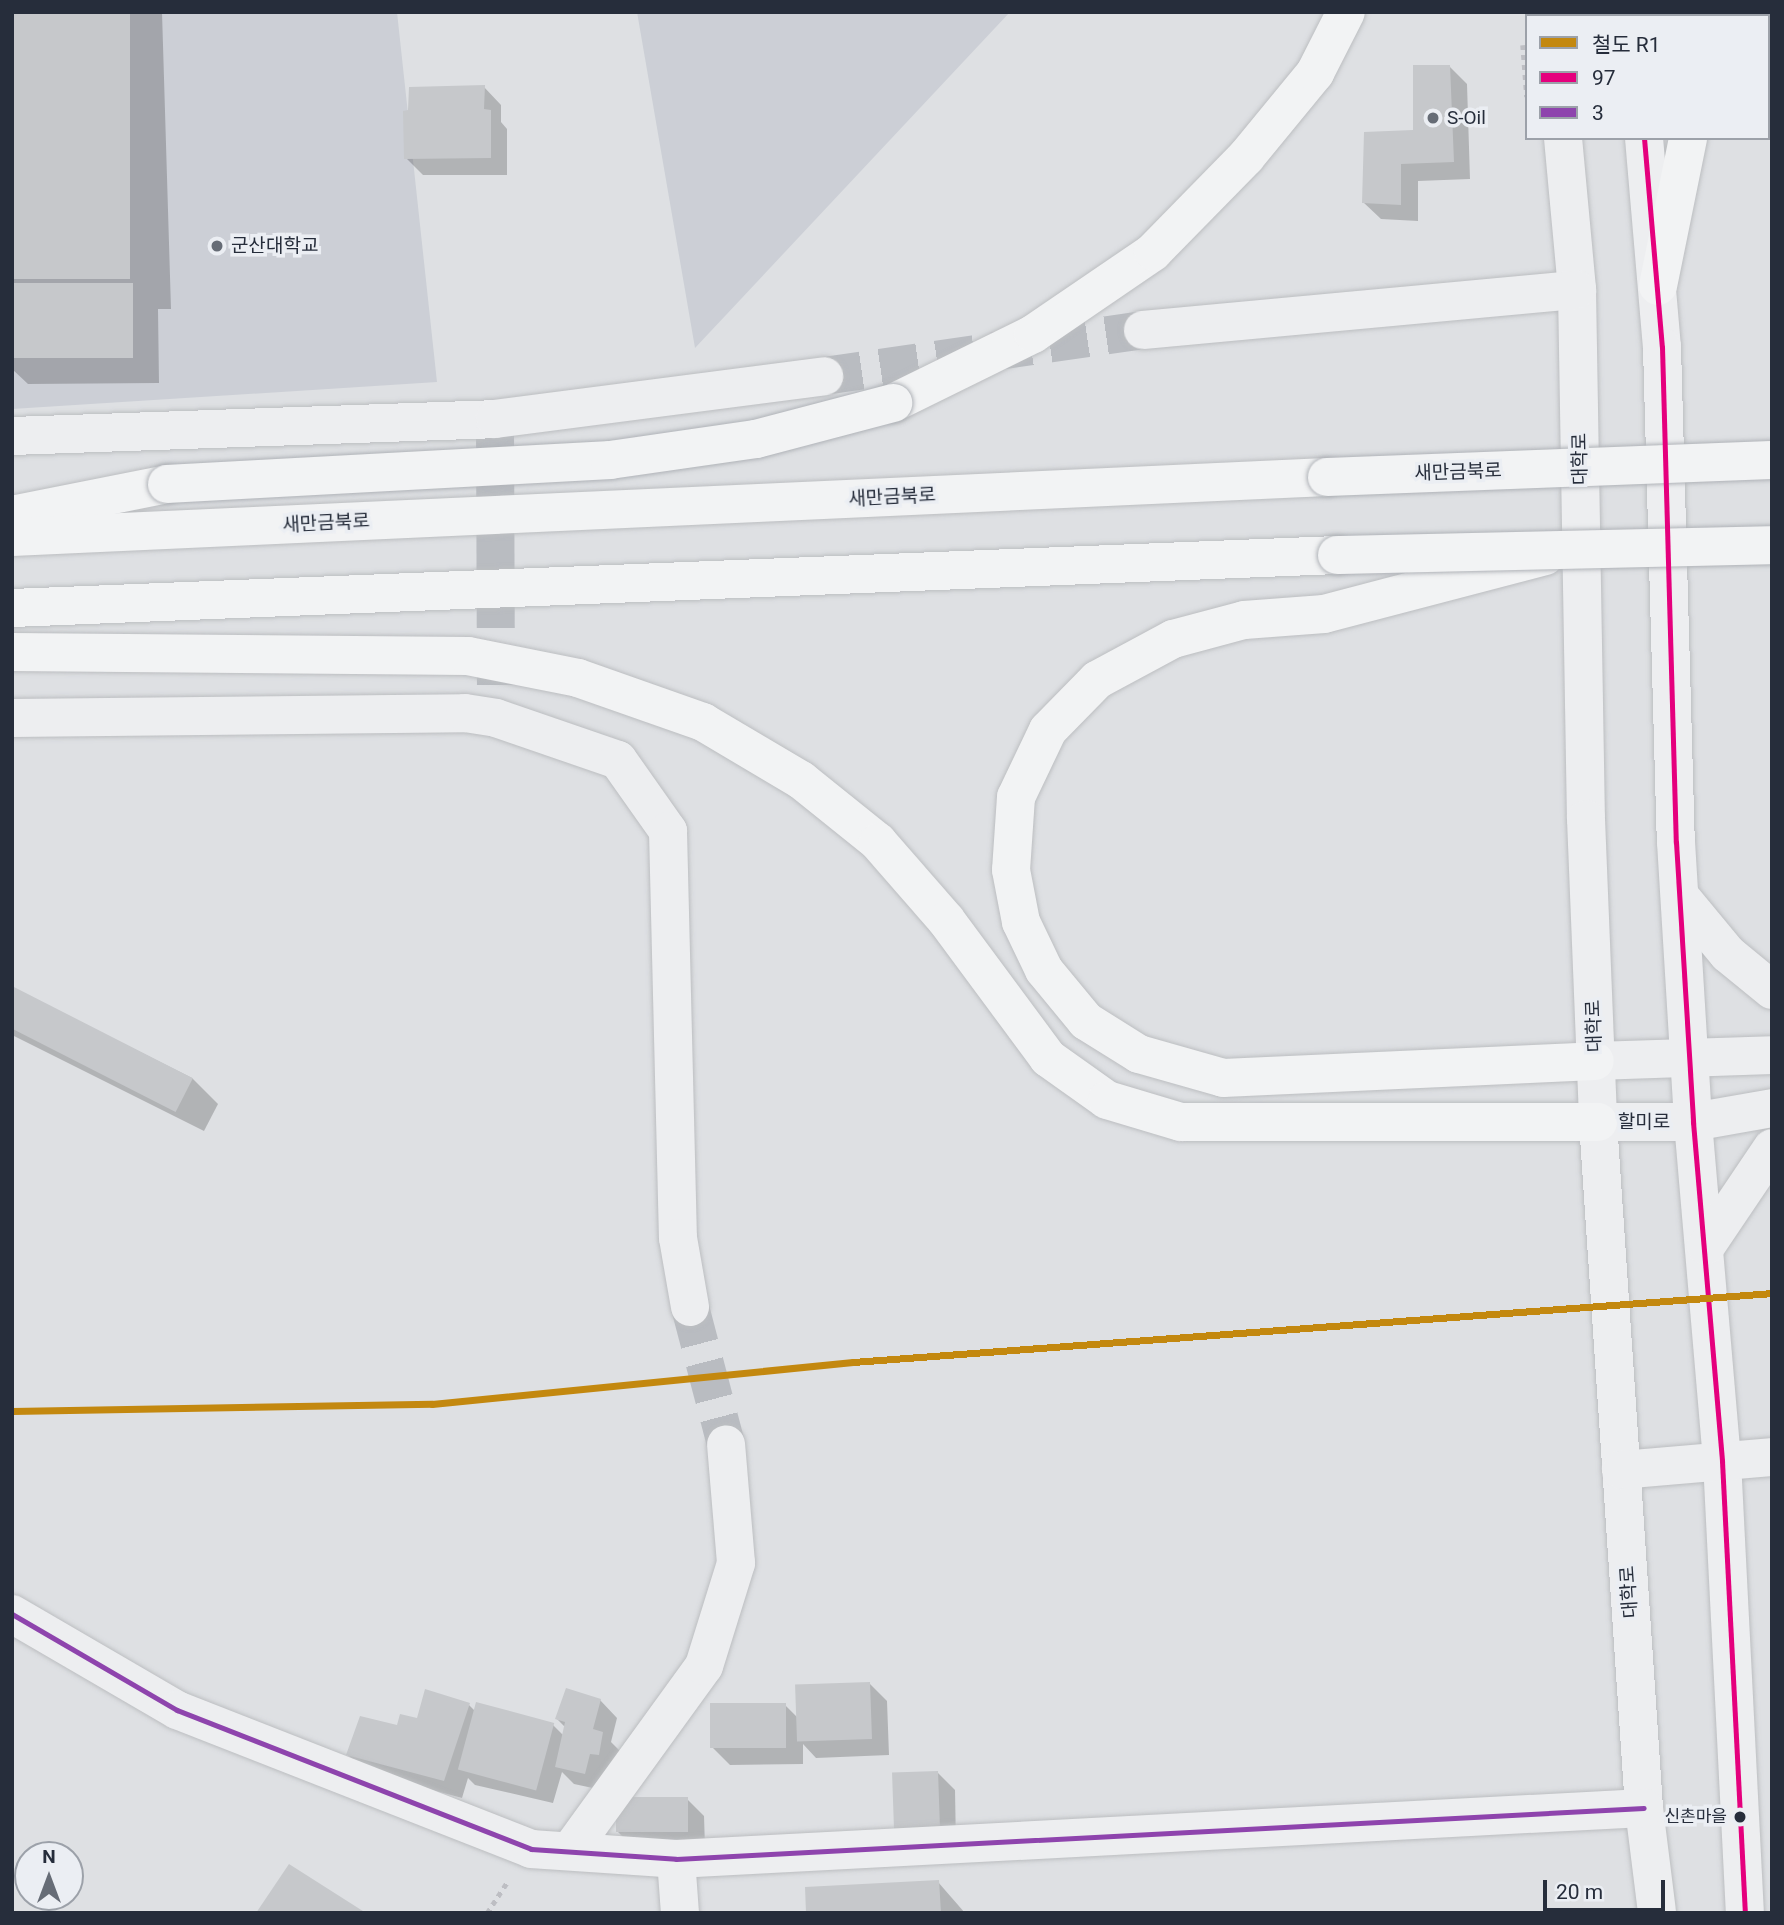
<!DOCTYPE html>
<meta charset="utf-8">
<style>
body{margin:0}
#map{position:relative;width:1784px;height:1925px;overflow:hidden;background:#dee0e3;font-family:Roboto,"Noto Sans KR",sans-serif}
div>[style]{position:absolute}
.built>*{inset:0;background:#cccfd6}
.shadow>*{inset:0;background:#0003}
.building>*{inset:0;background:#c6c8cb;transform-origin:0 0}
.minor-tunnel>*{height:38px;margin-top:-19px;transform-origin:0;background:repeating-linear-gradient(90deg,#b9bcc1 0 38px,transparent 0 57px)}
.path>*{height:4.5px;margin-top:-2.25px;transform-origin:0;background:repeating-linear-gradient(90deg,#bdbec3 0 5px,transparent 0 10px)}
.roads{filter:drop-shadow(0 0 2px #bcbec1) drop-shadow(0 0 2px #bcbec1)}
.minor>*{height:38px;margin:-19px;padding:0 19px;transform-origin:19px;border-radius:19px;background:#edeef0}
.highway>*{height:38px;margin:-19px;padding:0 19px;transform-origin:19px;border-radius:19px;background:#f2f3f4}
.bridges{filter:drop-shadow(0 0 2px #b0b3b8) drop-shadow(0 0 2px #b0b3b8)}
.highway-bridge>*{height:38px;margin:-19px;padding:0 19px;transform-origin:19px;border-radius:19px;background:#f2f3f4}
.bus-1>*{height:5px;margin:-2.5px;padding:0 2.5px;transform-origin:2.5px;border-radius:2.5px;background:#e5007d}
.bus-2>*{height:5px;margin:-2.5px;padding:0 2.5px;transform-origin:2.5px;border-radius:2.5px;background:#8e44ad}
.rail-1>*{height:7px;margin:-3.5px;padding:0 3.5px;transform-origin:3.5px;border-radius:3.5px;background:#c3880f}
.dots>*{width:19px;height:19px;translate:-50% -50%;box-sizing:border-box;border:4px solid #ebeef3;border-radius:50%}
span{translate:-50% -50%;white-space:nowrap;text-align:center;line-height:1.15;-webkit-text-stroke:7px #ebeef3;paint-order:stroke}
.bus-label{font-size:17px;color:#262d3b}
.right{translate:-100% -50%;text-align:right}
.poi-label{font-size:19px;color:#262d3b}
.left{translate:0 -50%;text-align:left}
.street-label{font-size:19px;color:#262d3b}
.frame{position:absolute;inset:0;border:14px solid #262d3b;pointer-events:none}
.legend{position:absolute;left:1525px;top:14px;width:245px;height:126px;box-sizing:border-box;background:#ebeef3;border:2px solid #9ca1a9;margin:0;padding:9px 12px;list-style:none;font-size:21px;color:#262d3b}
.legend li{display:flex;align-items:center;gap:14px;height:35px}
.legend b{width:35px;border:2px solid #9ca1a9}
.north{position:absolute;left:14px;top:1841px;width:70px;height:70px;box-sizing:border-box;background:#ebeef3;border:2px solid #9ca1a9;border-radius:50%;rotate:0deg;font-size:19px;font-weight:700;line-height:28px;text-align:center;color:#262d3b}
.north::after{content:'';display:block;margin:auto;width:24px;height:32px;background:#666c76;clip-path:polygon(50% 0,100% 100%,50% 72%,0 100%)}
.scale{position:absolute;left:1543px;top:1880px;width:122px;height:32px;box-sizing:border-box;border:4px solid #262d3b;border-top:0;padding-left:9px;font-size:21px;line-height:24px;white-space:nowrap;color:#262d3b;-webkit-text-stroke:5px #ebeef3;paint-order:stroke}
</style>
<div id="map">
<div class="built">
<i style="clip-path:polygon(12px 12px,397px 12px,437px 382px,12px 409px)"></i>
<i style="clip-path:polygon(637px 12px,1010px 12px,695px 348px)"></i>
</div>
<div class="shadow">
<i style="clip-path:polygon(12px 12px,162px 12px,171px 309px,158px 309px,159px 383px,28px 384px,12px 369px)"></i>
<i style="clip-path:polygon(1450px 67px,1467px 84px,1470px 179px,1418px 181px,1418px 221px,1381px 219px,1363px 202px,1415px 131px)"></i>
<i style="clip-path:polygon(484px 87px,501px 105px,501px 122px,507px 129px,507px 175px,423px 175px,406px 158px,409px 111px)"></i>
<i style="clip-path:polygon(12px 988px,192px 1078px,218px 1104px,204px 1131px,12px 1035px)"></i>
<i style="clip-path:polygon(870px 1684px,887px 1701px,889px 1755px,816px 1758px,803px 1744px,803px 1764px,730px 1765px,713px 1748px,785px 1705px,798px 1718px)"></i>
<i style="clip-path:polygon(600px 1700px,617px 1718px,611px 1742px,620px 1751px,602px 1790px,574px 1784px,562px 1772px,553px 1803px,475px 1785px,468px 1778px,462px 1798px,365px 1772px,348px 1755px,398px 1727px,469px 1705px,475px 1711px,553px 1725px,564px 1736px,566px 1728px,557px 1719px)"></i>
<i style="clip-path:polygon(937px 1772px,955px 1790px,956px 1846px,912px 1846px)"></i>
<i style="clip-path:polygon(687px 1799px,704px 1816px,705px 1848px,636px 1850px,618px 1832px)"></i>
<i style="clip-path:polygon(938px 1882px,965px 1913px,808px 1913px)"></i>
</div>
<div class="building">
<i style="left:12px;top:12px;width:118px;height:267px"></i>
<i style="clip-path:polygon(1413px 65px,1450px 65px,1454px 162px,1401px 164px,1401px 205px,1362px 203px,1364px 132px,1413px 130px)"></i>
<i style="clip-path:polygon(485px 85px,484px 109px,491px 110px,491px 158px,404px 159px,403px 111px,408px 110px,409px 87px)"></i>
<i style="left:133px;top:283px;width:75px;height:121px;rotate:90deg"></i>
<i style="left:12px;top:986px;width:203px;height:38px;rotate:27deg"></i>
<i style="left:870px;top:1682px;width:57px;height:75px;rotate:88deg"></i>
<i style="clip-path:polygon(566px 1688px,601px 1699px,593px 1729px,603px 1732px,599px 1755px,590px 1754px,585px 1774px,555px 1767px,565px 1722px,555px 1719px)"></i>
<i style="clip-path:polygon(425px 1689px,470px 1703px,444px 1781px,346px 1755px,360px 1716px,397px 1725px,400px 1714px,417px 1718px)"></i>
<i style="left:476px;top:1702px;width:81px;height:70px;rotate:15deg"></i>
<i style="left:786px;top:1703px;width:45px;height:76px;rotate:90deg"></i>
<i style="left:938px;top:1771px;width:58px;height:46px;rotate:88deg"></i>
<i style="left:688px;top:1797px;width:35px;height:72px;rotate:90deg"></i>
<i style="clip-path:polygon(289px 1864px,366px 1913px,256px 1913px)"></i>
<i style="clip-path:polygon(939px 1880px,941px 1913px,806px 1913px,805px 1887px)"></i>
</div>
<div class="minor-tunnel">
<i style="left:824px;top:376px;width:322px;rotate:-8.2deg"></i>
<i style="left:495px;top:419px;width:299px;rotate:89.8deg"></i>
<i style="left:690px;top:1307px;width:142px;rotate:75.3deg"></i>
</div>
<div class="path">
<i style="left:1523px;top:45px;width:52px;rotate:85.6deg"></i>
<i style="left:487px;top:1913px;width:38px;rotate:-57deg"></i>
</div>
<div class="roads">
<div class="minor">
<i style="left:1552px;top:12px;width:4px;rotate:90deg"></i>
<i style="left:1631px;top:12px;width:4px;rotate:90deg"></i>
<i style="left:1563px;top:138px;width:153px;rotate:84.7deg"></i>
<i style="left:1577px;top:290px;width:529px;rotate:89.03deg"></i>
<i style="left:1586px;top:819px;width:303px;rotate:87.7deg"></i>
<i style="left:1598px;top:1122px;width:688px;rotate:86.16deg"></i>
<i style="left:1644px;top:1808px;width:106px;rotate:82.9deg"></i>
<i style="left:1644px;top:138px;width:210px;rotate:85.1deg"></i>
<i style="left:1662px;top:347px;width:495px;rotate:88.4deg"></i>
<i style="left:1676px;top:842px;width:281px;rotate:86.5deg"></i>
<i style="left:1693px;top:1122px;width:340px;rotate:85.1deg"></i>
<i style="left:1722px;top:1461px;width:453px;rotate:87.1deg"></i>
<i style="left:1143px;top:330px;width:436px;rotate:-5.3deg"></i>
<i style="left:12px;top:436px;width:483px;rotate:-2deg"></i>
<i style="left:495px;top:419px;width:332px;rotate:-7.4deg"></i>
<i style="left:12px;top:718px;width:453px;rotate:-0.6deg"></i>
<i style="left:465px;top:713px;width:31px;rotate:9deg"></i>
<i style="left:496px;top:718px;width:129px;rotate:19deg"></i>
<i style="left:618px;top:760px;width:87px;rotate:54.8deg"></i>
<i style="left:668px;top:831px;width:407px;rotate:88.6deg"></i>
<i style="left:678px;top:1238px;width:70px;rotate:80.1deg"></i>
<i style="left:1680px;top:896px;width:75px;rotate:50.4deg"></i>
<i style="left:1728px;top:954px;width:57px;rotate:39.3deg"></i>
<i style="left:1595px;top:1061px;width:177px;rotate:-1.9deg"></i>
<i style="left:1598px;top:1122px;width:95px"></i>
<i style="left:1693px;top:1122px;width:80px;rotate:-10deg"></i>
<i style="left:1706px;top:1246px;width:118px;rotate:-56deg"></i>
<i style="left:1621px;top:1470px;width:152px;rotate:-4.9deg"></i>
<i style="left:12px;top:1614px;width:191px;rotate:30.2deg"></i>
<i style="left:177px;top:1710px;width:380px;rotate:21.4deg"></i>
<i style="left:531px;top:1849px;width:145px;rotate:3.9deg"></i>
<i style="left:676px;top:1859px;width:969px;rotate:-3.02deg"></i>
<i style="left:570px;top:1851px;width:228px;rotate:-54.1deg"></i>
<i style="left:704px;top:1666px;width:108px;rotate:-72.7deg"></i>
<i style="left:736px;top:1563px;width:119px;rotate:-94.8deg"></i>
<i style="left:676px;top:1859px;width:54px;rotate:85.8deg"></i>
</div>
<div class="highway">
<i style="left:1753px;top:16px;width:6px;rotate:-45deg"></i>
<i style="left:1658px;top:286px;width:151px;rotate:-78.5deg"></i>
<i style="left:893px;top:403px;width:156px;rotate:-26.2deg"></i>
<i style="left:1033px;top:334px;width:145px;rotate:-34.3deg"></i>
<i style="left:1153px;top:252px;width:133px;rotate:-45.6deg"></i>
<i style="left:1246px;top:157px;width:109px;rotate:-50.6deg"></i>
<i style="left:1315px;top:73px;width:68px;rotate:-63.1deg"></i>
<i style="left:12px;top:515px;width:158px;rotate:-11.3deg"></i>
<i style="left:12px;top:537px;width:1316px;rotate:-2.61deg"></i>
<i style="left:1545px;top:556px;width:228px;rotate:165.3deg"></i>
<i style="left:1324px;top:614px;width:80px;rotate:175.7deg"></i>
<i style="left:1244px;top:620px;width:73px;rotate:165deg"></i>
<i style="left:1173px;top:639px;width:86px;rotate:151.7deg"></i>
<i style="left:1097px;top:680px;width:70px;rotate:134.4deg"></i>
<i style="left:1048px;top:730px;width:74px;rotate:115.5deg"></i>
<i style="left:1016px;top:797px;width:73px;rotate:93.9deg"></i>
<i style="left:1011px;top:870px;width:53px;rotate:79.1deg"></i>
<i style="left:1021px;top:922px;width:53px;rotate:64.4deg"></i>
<i style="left:1044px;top:970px;width:66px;rotate:50.5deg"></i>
<i style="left:1086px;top:1021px;width:62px;rotate:31.9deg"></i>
<i style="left:1139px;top:1054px;width:87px;rotate:15.9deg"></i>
<i style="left:1223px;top:1078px;width:372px;rotate:-2.6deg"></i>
<i style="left:12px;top:608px;width:1326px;rotate:-2.29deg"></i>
<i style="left:12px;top:652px;width:456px;rotate:0.5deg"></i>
<i style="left:468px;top:656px;width:112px;rotate:11.3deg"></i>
<i style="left:578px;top:678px;width:133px;rotate:19.4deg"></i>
<i style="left:703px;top:722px;width:114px;rotate:30.6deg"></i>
<i style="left:801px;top:780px;width:99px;rotate:38.8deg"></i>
<i style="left:878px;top:842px;width:103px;rotate:48.9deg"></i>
<i style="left:946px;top:920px;width:172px;rotate:53.5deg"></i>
<i style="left:1048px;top:1058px;width:72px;rotate:35.4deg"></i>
<i style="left:1107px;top:1100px;width:77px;rotate:16.6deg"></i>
<i style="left:1181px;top:1122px;width:417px"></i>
</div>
</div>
<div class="bridges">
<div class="highway-bridge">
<i style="left:1327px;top:477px;width:445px;rotate:-2.2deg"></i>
<i style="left:167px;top:484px;width:444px;rotate:-3.1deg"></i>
<i style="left:610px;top:460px;width:148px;rotate:-8.2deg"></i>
<i style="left:756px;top:439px;width:142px;rotate:-14.7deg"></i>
<i style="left:1337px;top:555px;width:435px;rotate:-1.3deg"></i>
</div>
</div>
<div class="bus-1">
<i style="left:1644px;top:138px;width:210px;rotate:85.1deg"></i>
<i style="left:1662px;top:347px;width:495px;rotate:88.4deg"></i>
<i style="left:1676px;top:842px;width:281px;rotate:86.5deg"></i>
<i style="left:1693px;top:1122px;width:340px;rotate:85.1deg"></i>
<i style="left:1722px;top:1461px;width:453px;rotate:87.1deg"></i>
</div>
<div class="bus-2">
<i style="left:12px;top:1614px;width:191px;rotate:30.2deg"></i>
<i style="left:177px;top:1710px;width:380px;rotate:21.4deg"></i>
<i style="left:531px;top:1849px;width:145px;rotate:3.9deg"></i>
<i style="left:676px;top:1859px;width:969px;rotate:-3.02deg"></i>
</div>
<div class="rail-1">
<i style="left:12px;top:1411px;width:420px;rotate:-1deg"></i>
<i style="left:432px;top:1404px;width:423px;rotate:-5.7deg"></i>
<i style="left:853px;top:1362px;width:922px;rotate:-4.29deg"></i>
</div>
<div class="dots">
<i style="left:1433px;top:118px;background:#666c76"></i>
<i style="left:217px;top:246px;background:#666c76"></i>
<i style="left:1740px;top:1817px;background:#262d3b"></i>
</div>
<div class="bus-label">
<span class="right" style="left:1727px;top:1817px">신촌마을</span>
</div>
<div class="poi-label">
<span class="left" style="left:1447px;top:118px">S-Oil</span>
<span class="left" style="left:231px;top:246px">군산대학교</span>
</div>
<div class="street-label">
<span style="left:1580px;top:459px;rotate:-91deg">대학로</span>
<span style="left:1458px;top:472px;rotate:-2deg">새만금북로</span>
<span style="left:892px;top:497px;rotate:-3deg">새만금북로</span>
<span style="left:326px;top:523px;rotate:-3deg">새만금북로</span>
<span style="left:1594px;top:1026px;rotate:-92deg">대학로</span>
<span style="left:1644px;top:1122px">할미로</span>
<span style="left:1629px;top:1592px;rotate:-94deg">대학로</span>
</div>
<div class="frame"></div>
<ul class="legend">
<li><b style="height:9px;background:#c3880f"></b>철도 R1</li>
<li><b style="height:9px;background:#e5007d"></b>97</li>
<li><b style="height:9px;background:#8e44ad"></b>3</li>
</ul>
<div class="north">N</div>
<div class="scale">20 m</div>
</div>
